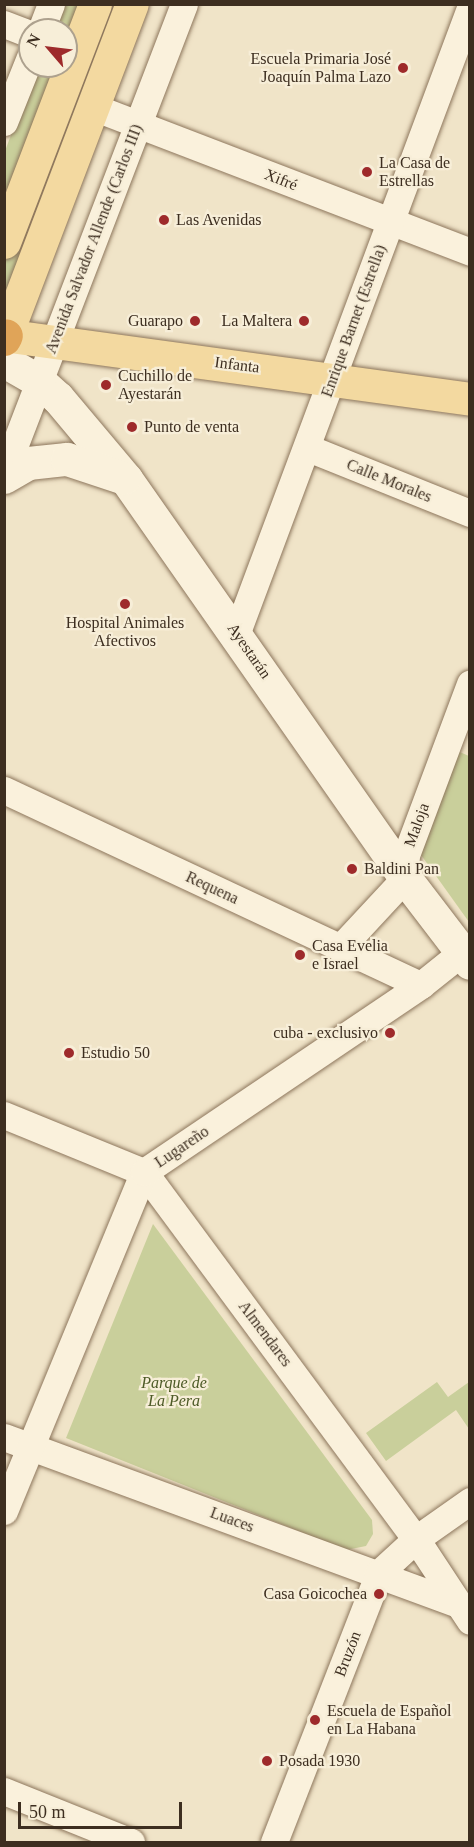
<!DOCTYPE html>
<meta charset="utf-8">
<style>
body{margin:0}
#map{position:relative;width:474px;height:1847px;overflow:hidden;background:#f0e4c8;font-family:Georgia,serif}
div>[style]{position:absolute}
.green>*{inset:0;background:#c9cf9b}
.roads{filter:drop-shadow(0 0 2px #8d765c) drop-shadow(0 0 2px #8d765c)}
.street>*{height:27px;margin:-13.5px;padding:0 13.5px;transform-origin:13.5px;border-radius:13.5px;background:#faf1dc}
.secondary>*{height:33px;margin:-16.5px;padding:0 16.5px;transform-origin:16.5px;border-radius:16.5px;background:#faf1dc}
.primary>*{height:33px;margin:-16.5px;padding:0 16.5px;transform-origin:16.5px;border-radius:16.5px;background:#f3d9a0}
.highway>*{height:33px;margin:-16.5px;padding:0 16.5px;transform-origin:16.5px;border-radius:16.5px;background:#e0a458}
.dots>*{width:16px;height:16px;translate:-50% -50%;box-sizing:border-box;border:3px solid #f7eed8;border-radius:50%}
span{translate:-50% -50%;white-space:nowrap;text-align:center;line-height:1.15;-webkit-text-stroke:4.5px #f7eed8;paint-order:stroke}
.poi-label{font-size:16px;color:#3d2e20}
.right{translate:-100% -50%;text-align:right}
.left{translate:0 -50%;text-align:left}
.street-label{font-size:16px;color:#3d2e20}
.park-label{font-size:16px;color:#4d5a26;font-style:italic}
.frame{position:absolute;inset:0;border:6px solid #3d2e20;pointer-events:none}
.north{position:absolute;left:18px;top:18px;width:60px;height:60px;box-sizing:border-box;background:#f7eed8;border:2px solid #ada18e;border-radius:50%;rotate:298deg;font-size:16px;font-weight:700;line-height:24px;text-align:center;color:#3d2e20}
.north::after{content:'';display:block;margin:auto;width:21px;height:27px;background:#9e2a2b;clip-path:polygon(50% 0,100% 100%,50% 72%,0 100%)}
.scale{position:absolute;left:18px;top:1802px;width:164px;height:27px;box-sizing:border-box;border:3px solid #3d2e20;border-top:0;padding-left:8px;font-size:18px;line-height:21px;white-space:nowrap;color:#3d2e20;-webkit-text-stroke:4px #f7eed8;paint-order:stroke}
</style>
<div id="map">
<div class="green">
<i style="clip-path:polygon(60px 5px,80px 5px,66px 42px,66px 30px,51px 30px)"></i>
<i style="clip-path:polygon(103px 5px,115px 5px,5px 293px,5px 263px)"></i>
<i style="clip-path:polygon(37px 66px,57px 66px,5px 203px,5px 151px)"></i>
<i style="clip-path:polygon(455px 750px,469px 756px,469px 922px,416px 848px)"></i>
<i style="clip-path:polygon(153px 1224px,372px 1520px,373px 1534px,366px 1546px,346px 1550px,66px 1438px)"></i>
<i style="clip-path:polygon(437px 1382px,448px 1397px,469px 1382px,469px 1429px,456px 1410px,386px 1461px,366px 1433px)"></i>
</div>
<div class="roads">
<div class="street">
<i style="left:4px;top:24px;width:28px;rotate:21deg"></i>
<i style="left:41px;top:30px;width:28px;rotate:-69deg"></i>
<i style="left:93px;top:107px;width:404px;rotate:21deg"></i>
<i style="left:4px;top:122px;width:70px;rotate:-68.2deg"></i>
<i style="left:308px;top:448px;width:175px;rotate:21.9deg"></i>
<i style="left:4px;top:473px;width:502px;rotate:-69deg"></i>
<i style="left:237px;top:632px;width:666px;rotate:-69.52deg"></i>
<i style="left:4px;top:790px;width:460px;rotate:25.1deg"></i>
<i style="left:340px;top:948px;width:96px;rotate:-47.1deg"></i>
<i style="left:405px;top:878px;width:23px;rotate:-88deg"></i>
<i style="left:406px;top:855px;width:183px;rotate:-69.5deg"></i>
<i style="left:4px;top:1115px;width:151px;rotate:22.2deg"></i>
<i style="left:144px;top:1172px;width:457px;rotate:53.5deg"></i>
<i style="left:416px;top:1539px;width:98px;rotate:56.6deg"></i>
<i style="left:4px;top:1437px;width:484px;rotate:20.2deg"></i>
<i style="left:4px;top:1511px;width:367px;rotate:-67.6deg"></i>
<i style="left:144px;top:1172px;width:334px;rotate:-34deg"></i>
<i style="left:421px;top:985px;width:51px;rotate:-38.7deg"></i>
<i style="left:4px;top:1791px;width:137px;rotate:21.9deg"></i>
<i style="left:274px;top:1842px;width:289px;rotate:-68.7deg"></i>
<i style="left:379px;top:1573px;width:50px;rotate:-42.6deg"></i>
<i style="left:416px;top:1539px;width:66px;rotate:-35.1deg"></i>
</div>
<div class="secondary">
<i style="left:4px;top:361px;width:40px;rotate:29.7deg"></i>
<i style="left:39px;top:381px;width:25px;rotate:42deg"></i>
<i style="left:58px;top:398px;width:106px;rotate:50deg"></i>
<i style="left:126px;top:479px;width:487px;rotate:55deg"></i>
<i style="left:405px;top:878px;width:107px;rotate:52.6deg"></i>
<i style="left:4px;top:477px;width:28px;rotate:-30deg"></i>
<i style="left:28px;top:463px;width:39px;rotate:-6deg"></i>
<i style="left:67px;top:459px;width:60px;rotate:18.4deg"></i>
</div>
<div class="primary">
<i style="left:4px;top:242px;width:255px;rotate:-69.1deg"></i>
<i style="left:4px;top:335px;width:470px;rotate:7.8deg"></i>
<i style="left:6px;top:335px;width:354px;rotate:-69.2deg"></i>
</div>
<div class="highway">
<i style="left:4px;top:339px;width:4px;rotate:-63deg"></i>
</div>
</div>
<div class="dots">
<i style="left:403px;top:68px;background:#9e2a2b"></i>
<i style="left:367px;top:172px;background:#9e2a2b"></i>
<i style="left:164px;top:220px;background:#9e2a2b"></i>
<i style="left:195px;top:321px;background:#9e2a2b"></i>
<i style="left:304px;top:321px;background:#9e2a2b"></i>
<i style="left:106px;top:385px;background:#9e2a2b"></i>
<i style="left:132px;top:427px;background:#9e2a2b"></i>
<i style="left:125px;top:604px;background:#9e2a2b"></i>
<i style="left:352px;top:869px;background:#9e2a2b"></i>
<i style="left:300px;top:955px;background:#9e2a2b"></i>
<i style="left:390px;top:1033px;background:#9e2a2b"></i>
<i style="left:69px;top:1053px;background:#9e2a2b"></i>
<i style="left:379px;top:1594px;background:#9e2a2b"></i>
<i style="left:315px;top:1720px;background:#9e2a2b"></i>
<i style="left:267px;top:1761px;background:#9e2a2b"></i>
</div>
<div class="poi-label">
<span class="right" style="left:391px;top:68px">Escuela Primaria José<br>Joaquín Palma Lazo</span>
<span class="left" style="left:379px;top:172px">La Casa de<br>Estrellas</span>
<span class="left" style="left:176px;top:220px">Las Avenidas</span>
<span class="right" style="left:183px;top:321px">Guarapo</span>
<span class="right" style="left:292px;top:321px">La Maltera</span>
<span class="left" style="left:118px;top:385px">Cuchillo de<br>Ayestarán</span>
<span class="left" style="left:144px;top:427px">Punto de venta</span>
<span style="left:125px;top:632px">Hospital Animales<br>Afectivos</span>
<span class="left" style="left:364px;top:869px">Baldini Pan</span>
<span class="left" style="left:312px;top:955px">Casa Evelia<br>e Israel</span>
<span class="right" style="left:378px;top:1033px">cuba - exclusivo</span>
<span class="left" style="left:81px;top:1053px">Estudio 50</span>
<span class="right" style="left:367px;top:1594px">Casa Goicochea</span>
<span class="left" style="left:327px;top:1720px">Escuela de Español<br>en La Habana</span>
<span class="left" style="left:279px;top:1761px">Posada 1930</span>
</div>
<div class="street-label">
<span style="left:281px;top:180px;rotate:22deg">Xifré</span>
<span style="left:94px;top:239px;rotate:-69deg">Avenida Salvador Allende (Carlos III)</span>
<span style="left:354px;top:321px;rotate:-70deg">Enrique Barnet (Estrella)</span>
<span style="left:237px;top:365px;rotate:7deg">Infanta</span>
<span style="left:389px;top:481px;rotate:22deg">Calle Morales</span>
<span style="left:249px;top:651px;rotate:55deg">Ayestarán</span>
<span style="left:417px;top:825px;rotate:-70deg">Maloja</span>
<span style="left:212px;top:888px;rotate:25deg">Requena</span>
<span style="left:182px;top:1147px;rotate:-34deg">Lugareño</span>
<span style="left:265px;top:1334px;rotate:53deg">Almendares</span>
<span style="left:232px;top:1520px;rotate:20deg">Luaces</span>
<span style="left:348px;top:1654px;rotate:-69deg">Bruzón</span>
</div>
<div class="park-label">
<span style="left:174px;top:1392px">Parque de<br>La Pera</span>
</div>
<div class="frame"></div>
<div class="north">N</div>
<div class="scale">50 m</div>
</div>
